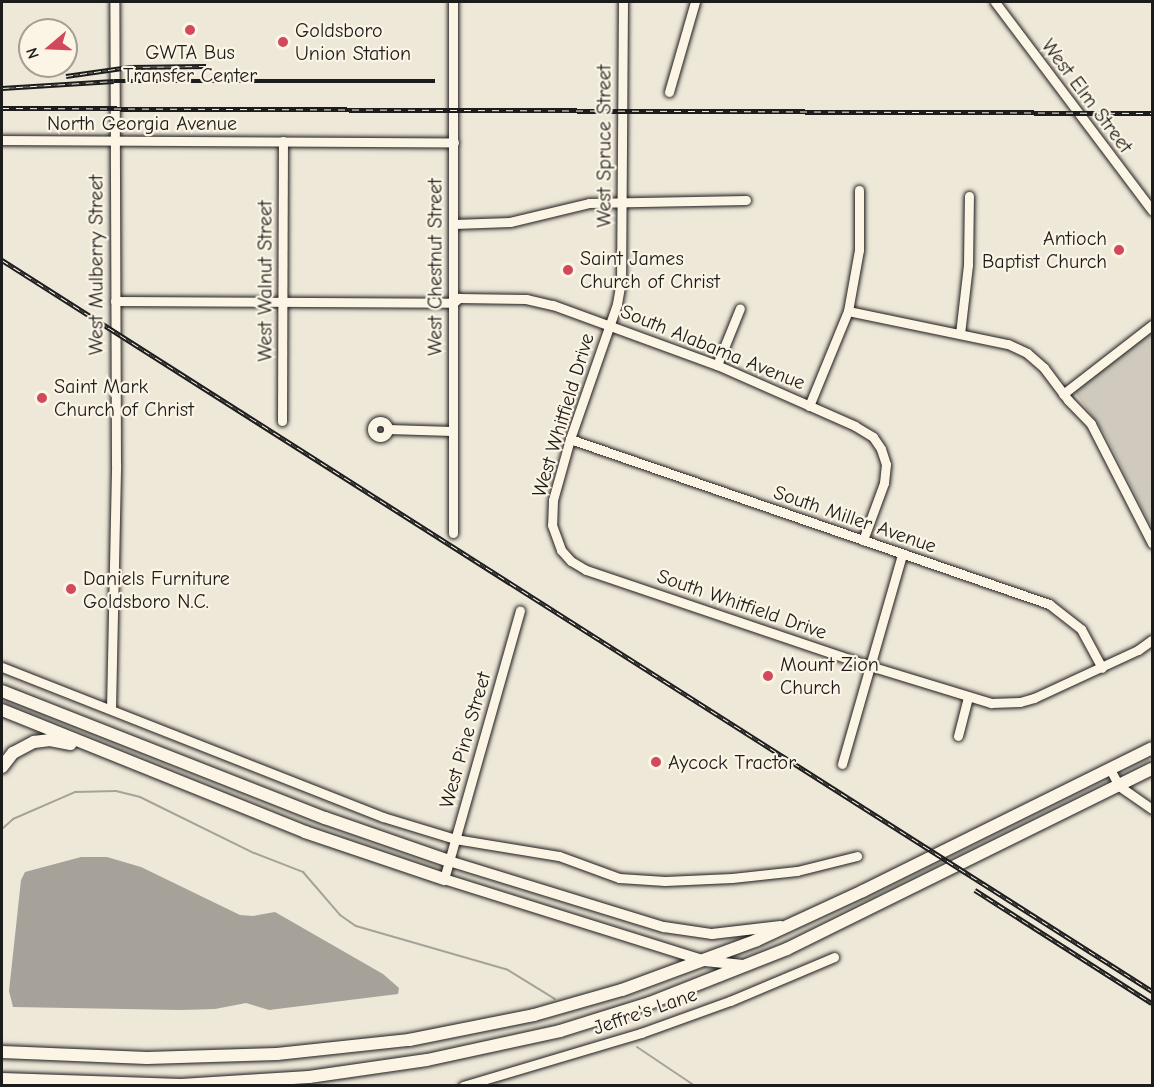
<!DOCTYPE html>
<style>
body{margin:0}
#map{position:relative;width:1154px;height:1087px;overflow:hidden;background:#eee8d9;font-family:"Comic Neue",sans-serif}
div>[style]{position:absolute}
.green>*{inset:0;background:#cfcabd}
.water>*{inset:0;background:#a7a299}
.stream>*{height:2px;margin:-1px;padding:0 1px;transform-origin:1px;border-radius:1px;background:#a7a299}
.roads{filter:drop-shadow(0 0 2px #1c1c1c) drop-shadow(0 0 2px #1c1c1c)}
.minor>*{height:9px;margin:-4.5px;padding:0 4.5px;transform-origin:4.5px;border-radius:4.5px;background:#fcf5e5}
.minor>.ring{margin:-4.5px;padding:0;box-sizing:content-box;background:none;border:9px solid #fcf5e5;border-radius:50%}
.major>*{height:10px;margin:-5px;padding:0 5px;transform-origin:5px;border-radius:5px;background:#fcf5e5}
.highway>*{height:12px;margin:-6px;padding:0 6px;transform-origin:6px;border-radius:6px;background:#fcf5e5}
.rail>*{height:4.5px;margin-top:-2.25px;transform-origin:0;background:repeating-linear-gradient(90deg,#fcf5e5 0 7px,#1c1c1c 0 14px);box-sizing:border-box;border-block:2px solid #1c1c1c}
.dots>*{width:16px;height:16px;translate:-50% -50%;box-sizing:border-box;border:3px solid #fcf5e5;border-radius:50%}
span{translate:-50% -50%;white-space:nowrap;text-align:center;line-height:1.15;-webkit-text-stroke:4.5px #fcf5e5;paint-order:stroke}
.poi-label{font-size:20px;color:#1c1c1c}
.left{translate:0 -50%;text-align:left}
.right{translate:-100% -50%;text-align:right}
.street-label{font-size:20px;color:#1c1c1c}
.frame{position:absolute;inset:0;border:3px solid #1c1c1c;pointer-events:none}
.north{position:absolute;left:18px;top:18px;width:60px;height:60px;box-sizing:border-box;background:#fcf5e5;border:2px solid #a29e95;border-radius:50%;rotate:251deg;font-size:16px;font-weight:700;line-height:24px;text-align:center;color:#1c1c1c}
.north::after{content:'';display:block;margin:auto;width:21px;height:27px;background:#d1495b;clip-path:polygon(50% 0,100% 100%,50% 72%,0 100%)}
</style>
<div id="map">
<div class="green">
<i style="clip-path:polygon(1152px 329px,1152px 528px,1105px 434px,1074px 391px)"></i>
</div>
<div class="water">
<i style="clip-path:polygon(81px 857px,107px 857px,141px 867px,240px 915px,253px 916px,275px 912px,383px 974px,399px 988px,398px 994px,269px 1010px,246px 1003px,215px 1009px,181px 1010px,13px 1007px,9px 991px,21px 880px,25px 872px)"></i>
</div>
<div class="stream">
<i style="left:2px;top:829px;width:15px;rotate:-42deg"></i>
<i style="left:13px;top:819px;width:68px;rotate:-23.5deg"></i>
<i style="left:75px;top:792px;width:41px;rotate:-1.4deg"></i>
<i style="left:116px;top:791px;width:25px;rotate:14deg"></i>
<i style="left:140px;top:797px;width:127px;rotate:26.2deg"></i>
<i style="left:254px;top:853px;width:53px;rotate:21.2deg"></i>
<i style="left:303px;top:872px;width:57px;rotate:49.3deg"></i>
<i style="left:340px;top:915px;width:19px;rotate:35deg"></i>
<i style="left:356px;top:926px;width:158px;rotate:16.1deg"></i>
<i style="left:508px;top:970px;width:55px;rotate:31.7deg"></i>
<i style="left:637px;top:1047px;width:70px;rotate:33.9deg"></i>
</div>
<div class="roads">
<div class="minor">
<i style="left:623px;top:2px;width:279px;rotate:90.4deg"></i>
<i style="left:621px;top:281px;width:23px;rotate:100deg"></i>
<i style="left:617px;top:304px;width:143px;rotate:109.2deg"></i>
<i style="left:570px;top:439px;width:63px;rotate:105.6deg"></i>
<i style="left:553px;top:500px;width:25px;rotate:92deg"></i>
<i style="left:552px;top:525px;width:27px;rotate:70deg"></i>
<i style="left:561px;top:550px;width:15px;rotate:48deg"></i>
<i style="left:571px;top:561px;width:17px;rotate:31deg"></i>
<i style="left:586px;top:570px;width:300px;rotate:18.7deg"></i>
<i style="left:870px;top:666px;width:127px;rotate:17deg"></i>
<i style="left:991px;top:703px;width:29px;rotate:-2deg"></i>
<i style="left:1020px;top:702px;width:15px;rotate:-16deg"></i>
<i style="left:1034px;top:698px;width:115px;rotate:-24.8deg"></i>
<i style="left:1138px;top:650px;width:17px;rotate:-36deg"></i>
<i style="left:995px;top:2px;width:261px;rotate:53deg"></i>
<i style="left:669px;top:92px;width:94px;rotate:-73.9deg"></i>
<i style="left:2px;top:140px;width:452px;rotate:0.3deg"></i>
<i style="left:454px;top:224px;width:56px;rotate:-2deg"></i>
<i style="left:510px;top:222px;width:81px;rotate:-13.5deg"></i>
<i style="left:589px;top:203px;width:157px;rotate:-1.1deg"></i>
<i style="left:115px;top:301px;width:338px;rotate:0.3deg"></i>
<i style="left:453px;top:303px;width:8px;rotate:-40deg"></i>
<i style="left:459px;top:298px;width:67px;rotate:0.9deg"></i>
<i style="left:526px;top:299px;width:28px;rotate:13deg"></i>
<i style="left:553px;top:305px;width:175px;rotate:20.1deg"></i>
<i style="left:717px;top:365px;width:151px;rotate:23.8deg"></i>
<i style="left:855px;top:426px;width:21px;rotate:31deg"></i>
<i style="left:873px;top:437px;width:14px;rotate:56deg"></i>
<i style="left:881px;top:449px;width:16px;rotate:72deg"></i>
<i style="left:886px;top:464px;width:19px;rotate:96deg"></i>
<i style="left:884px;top:483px;width:61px;rotate:110.2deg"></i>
<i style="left:848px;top:311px;width:163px;rotate:11.7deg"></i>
<i style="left:1008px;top:344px;width:21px;rotate:25deg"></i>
<i style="left:1027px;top:353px;width:23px;rotate:41deg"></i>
<i style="left:1044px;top:368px;width:40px;rotate:53deg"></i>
<i style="left:1068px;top:400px;width:33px;rotate:46deg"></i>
<i style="left:1091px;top:424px;width:134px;rotate:62.9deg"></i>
<i style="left:960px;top:334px;width:69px;rotate:-83.4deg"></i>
<i style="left:968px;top:265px;width:69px;rotate:-89.2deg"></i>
<i style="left:717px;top:365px;width:61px;rotate:-68deg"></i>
<i style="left:1063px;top:394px;width:113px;rotate:-37.8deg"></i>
<i style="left:809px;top:406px;width:103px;rotate:-67.7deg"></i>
<i style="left:848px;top:311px;width:62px;rotate:-79.8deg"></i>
<i style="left:859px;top:250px;width:60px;rotate:-90deg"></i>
<i style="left:282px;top:421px;width:280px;rotate:-89.8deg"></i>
<i class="ring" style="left:372px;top:421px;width:7px;height:7px"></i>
<i style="left:388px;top:429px;width:64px;rotate:1.8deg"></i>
<i style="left:570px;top:439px;width:507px;rotate:19.01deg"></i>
<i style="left:1049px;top:604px;width:41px;rotate:38deg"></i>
<i style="left:1081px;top:629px;width:44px;rotate:61.7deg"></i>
<i style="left:453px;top:533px;width:531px;rotate:-90deg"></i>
<i style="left:2px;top:667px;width:409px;rotate:21.5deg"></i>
<i style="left:383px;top:817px;width:75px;rotate:17deg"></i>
<i style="left:455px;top:839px;width:105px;rotate:9.3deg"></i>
<i style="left:559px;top:856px;width:64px;rotate:20.1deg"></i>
<i style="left:619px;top:878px;width:46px;rotate:3.7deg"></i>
<i style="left:665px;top:881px;width:67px;rotate:-2.6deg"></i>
<i style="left:732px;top:878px;width:65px;rotate:-6.1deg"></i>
<i style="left:797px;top:871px;width:62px;rotate:-14deg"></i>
<i style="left:111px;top:709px;width:245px;rotate:-88.8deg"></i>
<i style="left:116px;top:464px;width:462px;rotate:-90.2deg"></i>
<i style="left:958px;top:736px;width:40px;rotate:-75.6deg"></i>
<i style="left:842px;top:764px;width:217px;rotate:-74deg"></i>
<i style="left:1110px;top:769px;width:19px;rotate:62deg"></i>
<i style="left:1119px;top:786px;width:40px;rotate:34.9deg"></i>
<i style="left:444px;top:879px;width:279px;rotate:-74.2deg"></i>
<i style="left:463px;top:1086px;width:186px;rotate:-16.6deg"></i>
<i style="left:641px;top:1033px;width:95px;rotate:-19.8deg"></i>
<i style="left:730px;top:1001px;width:113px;rotate:-22.9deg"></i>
</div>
<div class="major">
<i style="left:449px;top:861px;width:225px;rotate:17.1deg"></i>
<i style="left:664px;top:927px;width:49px;rotate:8.3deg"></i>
<i style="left:712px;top:934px;width:69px;rotate:-6.6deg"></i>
<i style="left:444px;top:879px;width:274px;rotate:17.4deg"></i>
<i style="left:705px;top:961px;width:38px;rotate:6deg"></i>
</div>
<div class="highway">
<i style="left:2px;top:691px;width:347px;rotate:21.5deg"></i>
<i style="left:325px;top:818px;width:131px;rotate:19.1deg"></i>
<i style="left:2px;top:710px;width:327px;rotate:21.9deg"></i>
<i style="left:305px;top:832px;width:147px;rotate:18.7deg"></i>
<i style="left:2px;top:767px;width:18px;rotate:-52deg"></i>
<i style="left:13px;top:753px;width:24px;rotate:-28deg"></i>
<i style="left:34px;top:742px;width:16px;rotate:-7deg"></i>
<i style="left:50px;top:740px;width:21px;rotate:11deg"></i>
<i style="left:2px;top:1052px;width:145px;rotate:2.4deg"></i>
<i style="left:147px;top:1058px;width:130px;rotate:-1.8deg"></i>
<i style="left:277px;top:1054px;width:133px;rotate:-6.1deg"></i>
<i style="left:409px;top:1040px;width:127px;rotate:-11.3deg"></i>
<i style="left:534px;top:1015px;width:91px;rotate:-15.9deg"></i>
<i style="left:622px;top:990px;width:144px;rotate:-20.3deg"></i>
<i style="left:757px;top:940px;width:117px;rotate:-24.8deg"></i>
<i style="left:863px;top:891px;width:322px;rotate:-26.3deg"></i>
<i style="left:2px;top:1079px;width:179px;rotate:1.9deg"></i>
<i style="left:181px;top:1085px;width:128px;rotate:-3.6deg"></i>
<i style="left:309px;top:1077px;width:119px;rotate:-8.2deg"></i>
<i style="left:427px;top:1060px;width:136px;rotate:-12.3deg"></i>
<i style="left:560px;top:1031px;width:94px;rotate:-17.3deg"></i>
<i style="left:650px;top:1003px;width:147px;rotate:-21.5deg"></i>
<i style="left:787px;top:949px;width:407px;rotate:-26.3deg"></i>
</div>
</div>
<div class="rail">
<i style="left:66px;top:76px;width:64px;rotate:-8.1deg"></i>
<i style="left:129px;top:67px;width:77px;rotate:-0.7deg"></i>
<i style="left:2px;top:88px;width:112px;rotate:-3.6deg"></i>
<i style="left:114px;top:81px;width:321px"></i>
<i style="left:2px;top:108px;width:1150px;rotate:0.25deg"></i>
<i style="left:2px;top:260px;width:1363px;rotate:32.44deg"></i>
<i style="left:975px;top:890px;width:210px;rotate:32.6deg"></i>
</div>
<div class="dots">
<i style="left:190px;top:30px;background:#d1495b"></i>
<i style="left:283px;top:42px;background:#d1495b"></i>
<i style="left:1119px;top:250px;background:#d1495b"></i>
<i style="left:568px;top:270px;background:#d1495b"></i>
<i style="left:42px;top:398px;background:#d1495b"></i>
<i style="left:71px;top:589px;background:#d1495b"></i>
<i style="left:768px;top:676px;background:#d1495b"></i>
<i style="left:656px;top:762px;background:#d1495b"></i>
</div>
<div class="poi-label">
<span class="left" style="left:295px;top:42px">Goldsboro<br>Union Station</span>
<span style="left:190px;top:64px">GWTA Bus<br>Transfer Center</span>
<span class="right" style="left:1107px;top:250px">Antioch<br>Baptist Church</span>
<span class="left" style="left:580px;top:270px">Saint James<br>Church of Christ</span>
<span class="left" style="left:54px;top:398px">Saint Mark<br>Church of Christ</span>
<span class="left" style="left:83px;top:590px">Daniels Furniture<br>Goldsboro N.C.</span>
<span class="left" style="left:780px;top:676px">Mount Zion<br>Church</span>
<span class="left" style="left:668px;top:762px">Aycock Tractor</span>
</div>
<div class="street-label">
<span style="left:1087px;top:96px;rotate:53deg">West Elm Street</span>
<span style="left:142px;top:123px">North Georgia Avenue</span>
<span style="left:604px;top:146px;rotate:-90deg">West Spruce Street</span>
<span style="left:96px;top:265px;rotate:-90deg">West Mulberry Street</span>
<span style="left:435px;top:267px;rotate:-90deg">West Chestnut Street</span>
<span style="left:265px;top:281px;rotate:-90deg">West Walnut Street</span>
<span style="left:713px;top:347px;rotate:22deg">South Alabama Avenue</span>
<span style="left:563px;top:415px;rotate:-73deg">West Whitfield Drive</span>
<span style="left:855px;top:519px;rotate:19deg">South Miller Avenue</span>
<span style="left:742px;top:604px;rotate:19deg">South Whitfield Drive</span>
<span style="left:465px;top:740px;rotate:-74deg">West Pine Street</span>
<span style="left:645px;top:1011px;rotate:-19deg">Jeffre's Lane</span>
</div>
<div class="frame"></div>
<div class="north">N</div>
</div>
